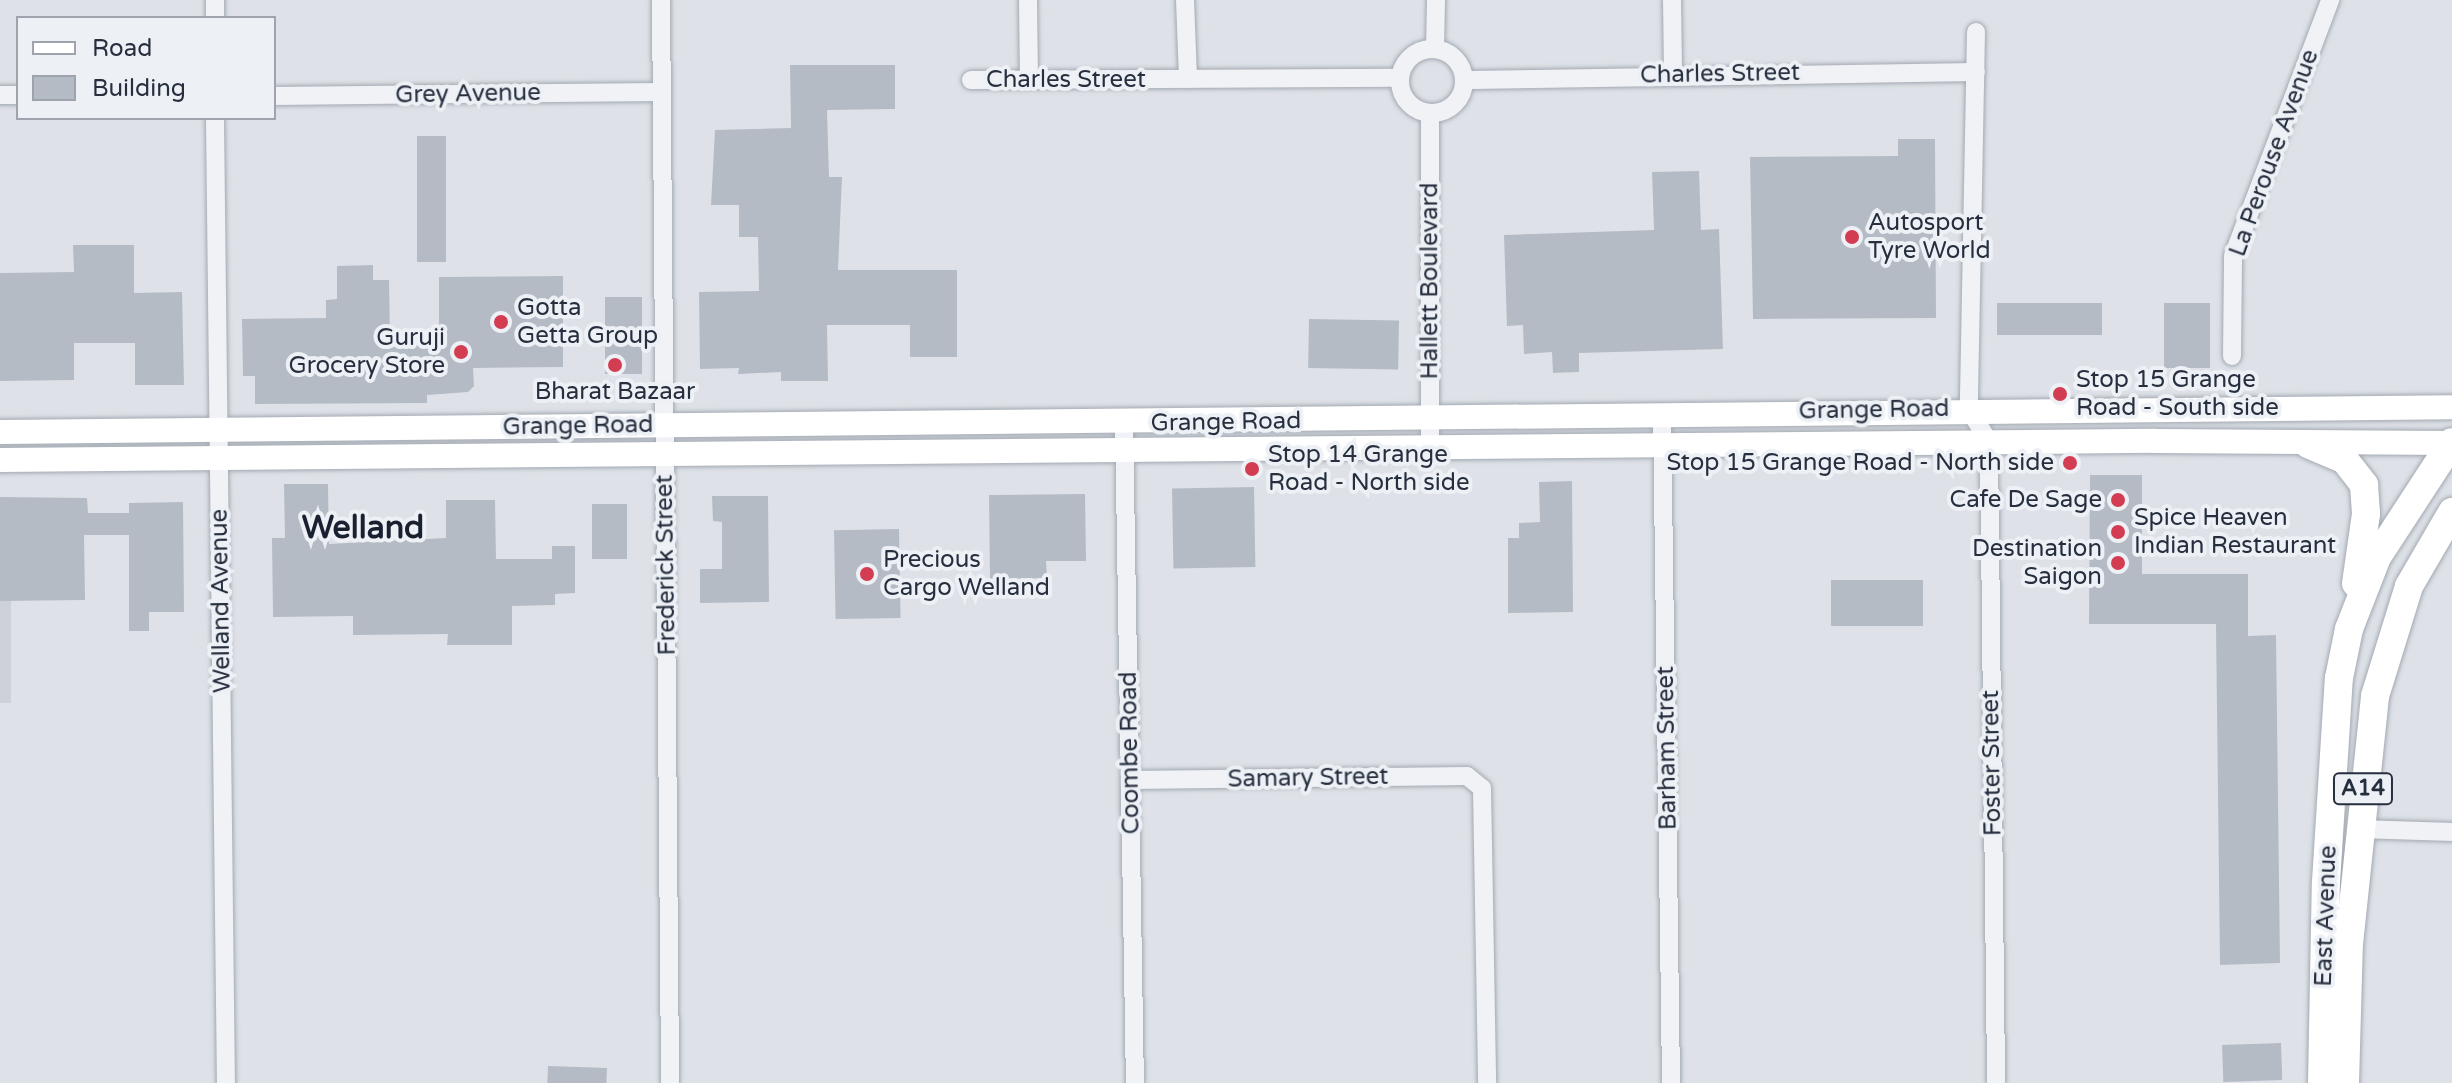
<!DOCTYPE html>
<style>
body{margin:0}
#map{position:relative;width:2452px;height:1083px;overflow:hidden;background:#dee2e8;font-family:"Varela Round",sans-serif}
div>[style]{position:absolute}
.built>*{inset:0;background:#ccd1da;transform-origin:0 0}
.building>*{inset:0;background:#b5bbc5;transform-origin:0 0}
.roads{filter:drop-shadow(0 0 2px #a3a9b2) drop-shadow(0 0 2px #a3a9b2)}
.minor>*{height:18px;margin:-9px;padding:0 9px;transform-origin:9px;border-radius:9px;background:#f1f2f6}
.minor>.ring{margin:-9px;padding:0;box-sizing:content-box;background:none;border:18px solid #f1f2f6;border-radius:50%}
.secondary>*{height:24px;margin:-12px;padding:0 12px;transform-origin:12px;border-radius:12px;background:#fff}
.primary>*{height:28px;margin:-14px;padding:0 14px;transform-origin:14px;border-radius:14px;background:#fff}
.dots>*{width:22px;height:22px;translate:-50% -50%;box-sizing:border-box;border:4px solid #edf1f6;border-radius:50%}
span{translate:-50% -50%;white-space:nowrap;text-align:center;line-height:1.15;-webkit-text-stroke:8px #edf1f6;paint-order:stroke}
.shield-label span{padding:2px 6px;background:#edf1f6;border:2px solid;border-radius:6px;-webkit-text-stroke-width:0}
.shield-label{font-size:22px;color:#272f3f;font-weight:700}
.street-label{font-size:24px;color:#272f3f}
.poi-label{font-size:24px;color:#272f3f}
.left{translate:0 -50%;text-align:left}
.right{translate:-100% -50%;text-align:right}
.district-label{font-size:32px;color:#192030;font-weight:700}
.legend{position:absolute;left:16px;top:16px;width:260px;height:104px;box-sizing:border-box;background:#edf1f6;border:2px solid #9ea3ad;margin:0;padding:10px 14px;list-style:none;font-size:24px;color:#272f3f}
.legend li{display:flex;align-items:center;gap:16px;height:40px}
.legend b{width:40px;border:2px solid #9ea3ad}
</style>
<div id="map">
<div class="built">
<i style="left:0;top:497px;width:11px;height:206px"></i>
</div>
<div class="building">
<i style="clip-path:polygon(790px 65px,895px 65px,895px 109px,827px 110px,829px 177px,842px 177px,838px 270px,957px 270px,957px 357px,910px 357px,910px 325px,827px 325px,828px 381px,781px 381px,781px 372px,738px 374px,739px 368px,700px 369px,699px 292px,759px 291px,758px 237px,739px 237px,739px 205px,711px 205px,715px 130px,791px 128px)"></i>
<i style="left:417px;top:136px;width:29px;height:126px"></i>
<i style="clip-path:polygon(1898px 139px,1935px 139px,1936px 318px,1753px 319px,1750px 157px,1898px 156px)"></i>
<i style="clip-path:polygon(1699px 171px,1701px 230px,1719px 229px,1723px 349px,1579px 353px,1579px 372px,1553px 373px,1552px 352px,1524px 354px,1523px 325px,1507px 326px,1504px 235px,1654px 230px,1652px 172px)"></i>
<i style="clip-path:polygon(73px 245px,134px 245px,134px 293px,182px 292px,184px 385px,135px 385px,135px 343px,74px 343px,74px 380px,0 381px,0 273px,74px 272px)"></i>
<i style="clip-path:polygon(373px 265px,373px 280px,389px 280px,390px 341px,439px 341px,439px 277px,563px 276px,563px 367px,473px 368px,474px 386px,468px 392px,427px 395px,427px 403px,255px 404px,255px 376px,243px 376px,242px 319px,326px 318px,326px 300px,337px 299px,337px 266px)"></i>
<i style="left:605px;top:297px;width:37px;height:77px"></i>
<i style="left:2102px;top:303px;width:32px;height:105px;rotate:90deg"></i>
<i style="left:2210px;top:303px;width:65px;height:46px;rotate:90deg"></i>
<i style="left:1309px;top:319px;width:90px;height:49px;rotate:1deg"></i>
<i style="clip-path:polygon(2090px 475px,2142px 475px,2142px 574px,2248px 574px,2248px 636px,2276px 635px,2280px 963px,2220px 965px,2216px 624px,2089px 624px)"></i>
<i style="clip-path:polygon(1572px 481px,1573px 612px,1508px 613px,1508px 538px,1519px 538px,1519px 523px,1540px 522px,1539px 482px)"></i>
<i style="clip-path:polygon(284px 484px,328px 484px,329px 544px,446px 538px,446px 500px,495px 500px,496px 559px,552px 559px,552px 546px,575px 546px,575px 593px,555px 594px,555px 605px,512px 606px,512px 645px,447px 645px,448px 634px,353px 635px,353px 616px,273px 617px,272px 538px,285px 538px)"></i>
<i style="left:1254px;top:487px;width:80px;height:82px;rotate:89deg"></i>
<i style="clip-path:polygon(1085px 494px,1086px 561px,1046px 561px,1047px 578px,990px 579px,989px 495px)"></i>
<i style="clip-path:polygon(712px 496px,768px 496px,769px 602px,700px 603px,700px 569px,722px 569px,722px 522px,713px 521px)"></i>
<i style="clip-path:polygon(0 497px,87px 498px,88px 513px,129px 513px,129px 503px,183px 502px,184px 612px,149px 612px,149px 631px,129px 631px,129px 535px,84px 535px,85px 600px,0 601px)"></i>
<i style="left:592px;top:504px;width:35px;height:55px"></i>
<i style="left:899px;top:529px;width:89px;height:65px;rotate:89deg"></i>
<i style="left:1923px;top:580px;width:46px;height:92px;rotate:90deg"></i>
<i style="left:2281px;top:1043px;width:37px;height:59px;rotate:88deg"></i>
<i style="left:548px;top:1066px;width:59px;height:17px;rotate:2deg"></i>
</div>
<div class="roads">
<div class="minor">
<i style="left:215px;top:0;width:18px;rotate:90deg"></i>
<i style="left:661px;top:0;width:1083px;rotate:89.52deg"></i>
<i style="left:1028px;top:0;width:79px;rotate:89.3deg"></i>
<i style="left:1185px;top:0;width:79px;rotate:87.8deg"></i>
<i style="left:1672px;top:0;width:74px;rotate:89.2deg"></i>
<i style="left:1976px;top:32px;width:377px;rotate:91.1deg"></i>
<i style="left:1969px;top:409px;width:39px;rotate:59deg"></i>
<i style="left:1989px;top:442px;width:641px;rotate:89.37deg"></i>
<i style="left:1435px;top:49px;width:49px;rotate:-88.8deg"></i>
<i class="ring" style="left:1400px;top:49px;width:46px;height:46px"></i>
<i style="left:971px;top:80px;width:429px;rotate:-0.3deg"></i>
<i style="left:1465px;top:80px;width:511px;rotate:-0.9deg"></i>
<i style="left:0;top:95px;width:18px"></i>
<i style="left:274px;top:96px;width:388px;rotate:-0.6deg"></i>
<i style="left:1430px;top:114px;width:334px;rotate:90deg"></i>
<i style="left:215px;top:120px;width:963px;rotate:89.35deg"></i>
<i style="left:2232px;top:356px;width:100px;rotate:-89.4deg"></i>
<i style="left:2233px;top:256px;width:274px;rotate:-69.2deg"></i>
<i style="left:1662px;top:413px;width:670px;rotate:89.23deg"></i>
<i style="left:1124px;top:423px;width:660px;rotate:89.05deg"></i>
<i style="left:1131px;top:780px;width:336px;rotate:-0.7deg"></i>
<i style="left:1467px;top:776px;width:19px;rotate:39deg"></i>
<i style="left:1482px;top:788px;width:295px;rotate:89deg"></i>
<i style="left:2360px;top:829px;width:92px;rotate:1.9deg"></i>
</div>
<div class="secondary">
<i style="left:0;top:432px;width:2452px;rotate:-0.58deg"></i>
<i style="left:0;top:460px;width:2155px;rotate:-0.51deg"></i>
<i style="left:2155px;top:441px;width:297px;rotate:0.4deg"></i>
</div>
<div class="primary">
<i style="left:2308px;top:444px;width:39px;rotate:23deg"></i>
<i style="left:2344px;top:459px;width:33px;rotate:52deg"></i>
<i style="left:2364px;top:485px;width:29px;rotate:86deg"></i>
<i style="left:2366px;top:514px;width:70px;rotate:98.2deg"></i>
<i style="left:2322px;top:1083px;width:201px;rotate:-88.9deg"></i>
<i style="left:2326px;top:882px;width:204px;rotate:-86.4deg"></i>
<i style="left:2339px;top:678px;width:50px;rotate:-78.5deg"></i>
<i style="left:2349px;top:629px;width:77px;rotate:-68.7deg"></i>
<i style="left:2377px;top:557px;width:137px;rotate:-56.9deg"></i>
<i style="left:2345px;top:1083px;width:139px;rotate:-88.4deg"></i>
<i style="left:2349px;top:944px;width:249px;rotate:-84deg"></i>
<i style="left:2375px;top:696px;width:115px;rotate:-72.8deg"></i>
<i style="left:2409px;top:586px;width:86px;rotate:-59.8deg"></i>
</div>
</div>
<div class="dots">
<i style="left:1852px;top:237px;background:#d23d51"></i>
<i style="left:501px;top:322px;background:#d23d51"></i>
<i style="left:461px;top:352px;background:#d23d51"></i>
<i style="left:615px;top:365px;background:#d23d51"></i>
<i style="left:2060px;top:394px;background:#d23d51"></i>
<i style="left:2070px;top:463px;background:#d23d51"></i>
<i style="left:1252px;top:469px;background:#d23d51"></i>
<i style="left:2118px;top:500px;background:#d23d51"></i>
<i style="left:2118px;top:532px;background:#d23d51"></i>
<i style="left:2118px;top:563px;background:#d23d51"></i>
<i style="left:867px;top:574px;background:#d23d51"></i>
</div>
<div class="shield-label">
<span style="left:2363px;top:789px">A14</span>
</div>
<div class="street-label">
<span style="left:1720px;top:74px;rotate:-1deg">Charles Street</span>
<span style="left:1066px;top:80px">Charles Street</span>
<span style="left:468px;top:94px;rotate:-1deg">Grey Avenue</span>
<span style="left:2274px;top:153px;rotate:-70deg">La Perouse Avenue</span>
<span style="left:1430px;top:281px;rotate:-90deg">Hallett Boulevard</span>
<span style="left:1874px;top:410px;rotate:-1deg">Grange Road</span>
<span style="left:1226px;top:422px;rotate:-1deg">Grange Road</span>
<span style="left:578px;top:426px;rotate:-1deg">Grange Road</span>
<span style="left:666px;top:565px;rotate:-91deg">Frederick Street</span>
<span style="left:221px;top:601px;rotate:-91deg">Welland Avenue</span>
<span style="left:1667px;top:748px;rotate:-91deg">Barham Street</span>
<span style="left:1130px;top:753px;rotate:-91deg">Coombe Road</span>
<span style="left:1992px;top:763px;rotate:-91deg">Foster Street</span>
<span style="left:1308px;top:778px;rotate:-1deg">Samary Street</span>
<span style="left:2326px;top:916px;rotate:-88deg">East Avenue</span>
</div>
<div class="poi-label">
<span class="left" style="left:1868px;top:237px">Autosport<br>Tyre World</span>
<span class="left" style="left:517px;top:322px">Gotta<br>Getta Group</span>
<span class="right" style="left:445px;top:352px">Guruji<br>Grocery Store</span>
<span class="left" style="left:2076px;top:394px">Stop 15 Grange<br>Road - South side</span>
<span style="left:615px;top:392px">Bharat Bazaar</span>
<span class="left" style="left:1268px;top:469px">Stop 14 Grange<br>Road - North side</span>
<span class="right" style="left:2054px;top:463px">Stop 15 Grange Road - North side</span>
<span class="right" style="left:2102px;top:500px">Cafe De Sage</span>
<span class="left" style="left:2134px;top:532px">Spice Heaven<br>Indian Restaurant</span>
<span class="right" style="left:2102px;top:563px">Destination<br>Saigon</span>
<span class="left" style="left:883px;top:574px">Precious<br>Cargo Welland</span>
</div>
<div class="district-label">
<span style="left:363px;top:528px">Welland</span>
</div>
<ul class="legend">
<li><b style="height:10px;background:#fff"></b>Road</li>
<li><b style="height:22px;background:#b5bbc5"></b>Building</li>
</ul>
</div>
